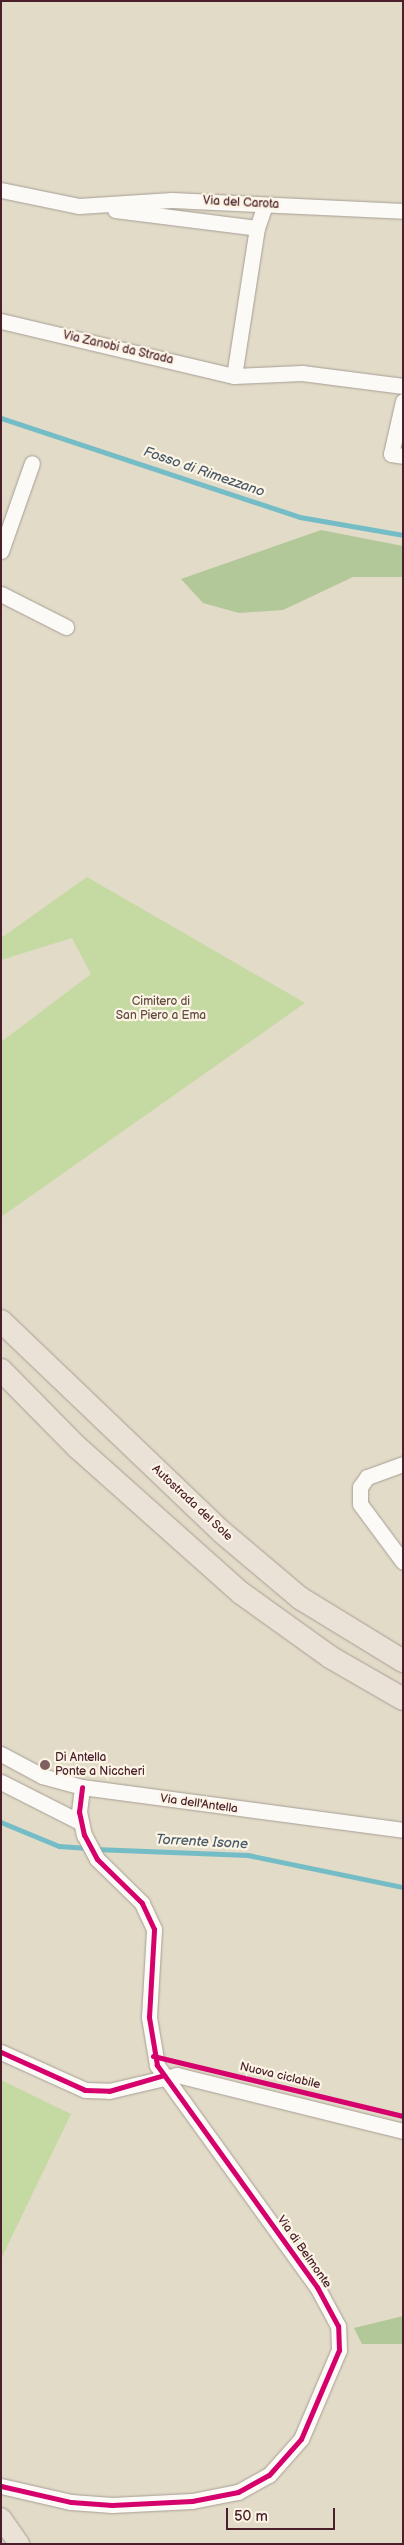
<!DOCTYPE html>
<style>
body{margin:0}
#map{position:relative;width:404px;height:2545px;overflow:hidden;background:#e2dbc8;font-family:"Balsamiq Sans",sans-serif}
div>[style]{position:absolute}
.green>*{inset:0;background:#c5d9a2}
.forest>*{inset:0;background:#b2c898}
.stream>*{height:4.5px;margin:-2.25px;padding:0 2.25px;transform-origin:2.25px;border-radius:2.25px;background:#75bdc6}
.roads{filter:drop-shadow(0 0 1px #a79e94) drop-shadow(0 0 1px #a79e94)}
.minor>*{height:15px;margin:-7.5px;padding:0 7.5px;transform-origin:7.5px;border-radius:7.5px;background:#fbfaf7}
.major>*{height:20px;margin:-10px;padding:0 10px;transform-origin:10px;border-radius:10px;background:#eae2d6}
.highway>*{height:22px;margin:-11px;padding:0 11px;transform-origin:11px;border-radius:11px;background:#eae2d6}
.cycleway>*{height:5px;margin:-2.5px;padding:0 2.5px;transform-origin:2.5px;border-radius:2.5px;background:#d6006c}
.dots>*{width:14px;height:14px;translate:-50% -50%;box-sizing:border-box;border:2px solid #fcf5e5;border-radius:50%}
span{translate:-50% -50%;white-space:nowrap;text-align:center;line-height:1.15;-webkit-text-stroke:4.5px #fcf5e5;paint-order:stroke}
.street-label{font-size:12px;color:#4a1f2b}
.park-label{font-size:12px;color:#634d41}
.poi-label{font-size:12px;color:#4a1f2b}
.left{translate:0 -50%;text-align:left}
.water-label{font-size:14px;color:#485969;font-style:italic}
.frame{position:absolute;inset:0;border:2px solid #4a1f2b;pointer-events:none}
.scale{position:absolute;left:226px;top:2508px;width:109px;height:22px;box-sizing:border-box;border:2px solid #4a1f2b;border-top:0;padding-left:6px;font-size:15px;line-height:18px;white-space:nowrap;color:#4a1f2b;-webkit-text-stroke:4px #fcf5e5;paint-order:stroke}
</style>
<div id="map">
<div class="green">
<i style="clip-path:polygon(87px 877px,305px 1003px,1px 1217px,1px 1042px,91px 974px,72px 938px,1px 960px,1px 938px)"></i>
<i style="clip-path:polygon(1px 2080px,71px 2114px,1px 2259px)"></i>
</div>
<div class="forest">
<i style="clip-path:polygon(321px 530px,403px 546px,403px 577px,353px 577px,283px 610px,239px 613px,203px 603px,181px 579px)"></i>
<i style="clip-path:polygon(403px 2316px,403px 2344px,362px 2344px,354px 2328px)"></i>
</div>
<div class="stream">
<i style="left:1px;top:418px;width:315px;rotate:18.3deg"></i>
<i style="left:300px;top:517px;width:105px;rotate:9.9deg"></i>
<i style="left:1px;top:1822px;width:63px;rotate:22.5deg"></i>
<i style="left:59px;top:1846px;width:28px;rotate:4deg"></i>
<i style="left:95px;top:1849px;width:153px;rotate:2.2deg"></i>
<i style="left:248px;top:1855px;width:158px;rotate:11.7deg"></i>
</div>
<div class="roads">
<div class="minor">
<i style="left:1px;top:190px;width:80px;rotate:11.6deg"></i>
<i style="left:79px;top:206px;width:93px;rotate:-3.7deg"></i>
<i style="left:172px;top:200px;width:231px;rotate:2.7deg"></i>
<i style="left:115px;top:210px;width:143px;rotate:7.2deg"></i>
<i style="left:1px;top:321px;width:239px;rotate:13.3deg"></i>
<i style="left:234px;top:376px;width:68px;rotate:-2.5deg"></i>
<i style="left:302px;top:373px;width:102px;rotate:7.3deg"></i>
<i style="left:234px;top:376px;width:150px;rotate:-81.2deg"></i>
<i style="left:257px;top:228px;width:24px;rotate:-71deg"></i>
<i style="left:403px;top:401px;width:54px;rotate:102.8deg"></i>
<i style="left:391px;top:454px;width:12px;rotate:9deg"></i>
<i style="left:1px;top:551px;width:93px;rotate:-70.6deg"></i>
<i style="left:1px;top:594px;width:73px;rotate:26.9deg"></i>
<i style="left:403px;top:1464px;width:38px;rotate:160deg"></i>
<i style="left:367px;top:1477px;width:12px;rotate:125deg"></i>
<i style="left:360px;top:1487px;width:17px;rotate:90deg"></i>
<i style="left:360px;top:1504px;width:72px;rotate:53.4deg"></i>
<i style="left:1px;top:1754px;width:47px;rotate:28.2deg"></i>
<i style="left:42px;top:1776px;width:41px;rotate:15.4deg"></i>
<i style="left:82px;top:1787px;width:324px;rotate:7.6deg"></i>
<i style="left:1px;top:1782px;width:89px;rotate:26.9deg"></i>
<i style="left:1px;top:2052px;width:92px;rotate:24.3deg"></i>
<i style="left:85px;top:2090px;width:24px;rotate:2deg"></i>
<i style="left:109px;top:2091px;width:70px;rotate:-13.2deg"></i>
<i style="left:177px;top:2075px;width:233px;rotate:13.9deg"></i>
<i style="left:1px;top:2486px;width:72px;rotate:12.9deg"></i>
<i style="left:71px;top:2502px;width:41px;rotate:4.2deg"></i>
<i style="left:112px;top:2505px;width:80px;rotate:-2.9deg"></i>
<i style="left:192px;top:2501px;width:47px;rotate:-11.1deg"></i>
<i style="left:238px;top:2492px;width:35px;rotate:-29deg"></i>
<i style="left:269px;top:2475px;width:48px;rotate:-48.4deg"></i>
<i style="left:301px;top:2439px;width:97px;rotate:-66.9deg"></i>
<i style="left:339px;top:2350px;width:24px;rotate:-92deg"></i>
<i style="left:338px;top:2326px;width:44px;rotate:-118.3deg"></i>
<i style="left:317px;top:2287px;width:274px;rotate:-125.8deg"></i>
<i style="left:157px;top:2065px;width:49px;rotate:-99.5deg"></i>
<i style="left:149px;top:2017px;width:88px;rotate:-86.7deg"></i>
<i style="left:154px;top:1929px;width:29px;rotate:-115deg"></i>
<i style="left:142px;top:1903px;width:63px;rotate:-135.6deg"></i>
<i style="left:97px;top:1859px;width:27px;rotate:-118deg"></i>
<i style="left:84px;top:1835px;width:24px;rotate:-102deg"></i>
<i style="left:79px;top:1812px;width:25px;rotate:-83deg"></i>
</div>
<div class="major">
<i style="left:1px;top:2518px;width:32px;rotate:55deg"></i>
</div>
<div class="highway">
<i style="left:1px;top:1321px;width:307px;rotate:43.7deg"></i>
<i style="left:223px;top:1533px;width:101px;rotate:40.2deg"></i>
<i style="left:300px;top:1598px;width:121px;rotate:31.5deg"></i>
<i style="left:1px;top:1370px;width:108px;rotate:45.4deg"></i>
<i style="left:77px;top:1447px;width:220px;rotate:41.7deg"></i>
<i style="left:241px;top:1593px;width:110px;rotate:35.7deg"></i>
<i style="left:330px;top:1657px;width:84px;rotate:29.9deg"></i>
</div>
</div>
<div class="cycleway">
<i style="left:1px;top:2052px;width:92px;rotate:24.3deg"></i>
<i style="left:85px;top:2090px;width:24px;rotate:2deg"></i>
<i style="left:109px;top:2091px;width:57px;rotate:-16.2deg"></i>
<i style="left:153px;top:2056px;width:257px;rotate:13.5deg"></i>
<i style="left:1px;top:2486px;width:72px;rotate:12.9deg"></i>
<i style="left:71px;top:2502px;width:41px;rotate:4.2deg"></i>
<i style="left:112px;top:2505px;width:80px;rotate:-2.9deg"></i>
<i style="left:192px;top:2501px;width:47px;rotate:-11.1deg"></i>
<i style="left:238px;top:2492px;width:35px;rotate:-29deg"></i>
<i style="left:269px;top:2475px;width:48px;rotate:-48.4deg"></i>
<i style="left:301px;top:2439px;width:97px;rotate:-66.9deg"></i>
<i style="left:339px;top:2350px;width:24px;rotate:-92deg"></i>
<i style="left:338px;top:2326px;width:44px;rotate:-118.3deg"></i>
<i style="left:317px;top:2287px;width:274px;rotate:-125.8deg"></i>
<i style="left:157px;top:2065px;width:49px;rotate:-99.5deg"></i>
<i style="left:149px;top:2017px;width:88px;rotate:-86.7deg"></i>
<i style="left:154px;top:1929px;width:29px;rotate:-115deg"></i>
<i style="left:142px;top:1903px;width:63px;rotate:-135.6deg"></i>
<i style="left:97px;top:1859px;width:27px;rotate:-118deg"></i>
<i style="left:84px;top:1835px;width:24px;rotate:-102deg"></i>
<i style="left:79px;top:1812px;width:25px;rotate:-83deg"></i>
</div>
<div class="dots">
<i style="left:45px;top:1765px;background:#7f6162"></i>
</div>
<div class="street-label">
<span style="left:241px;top:203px;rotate:3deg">Via del Carota</span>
<span style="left:118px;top:348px;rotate:13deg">Via Zanobi da Strada</span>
<span style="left:192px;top:1503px;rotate:43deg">Autostrada del Sole</span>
<span style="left:199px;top:1804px;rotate:8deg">Via dell'Antella</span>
<span style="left:280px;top:2076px;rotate:13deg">Nuova ciclabile</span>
<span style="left:304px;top:2252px;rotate:55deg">Via di Belmonte</span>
</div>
<div class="park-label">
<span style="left:161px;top:1009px">Cimitero di<br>San Piero a Ema</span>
</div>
<div class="poi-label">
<span class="left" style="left:55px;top:1765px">Di Antella<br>Ponte a Niccheri</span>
</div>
<div class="water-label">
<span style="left:204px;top:472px;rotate:19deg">Fosso di Rimezzano</span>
<span style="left:202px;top:1842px;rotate:3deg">Torrente Isone</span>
</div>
<div class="frame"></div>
<div class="scale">50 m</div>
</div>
